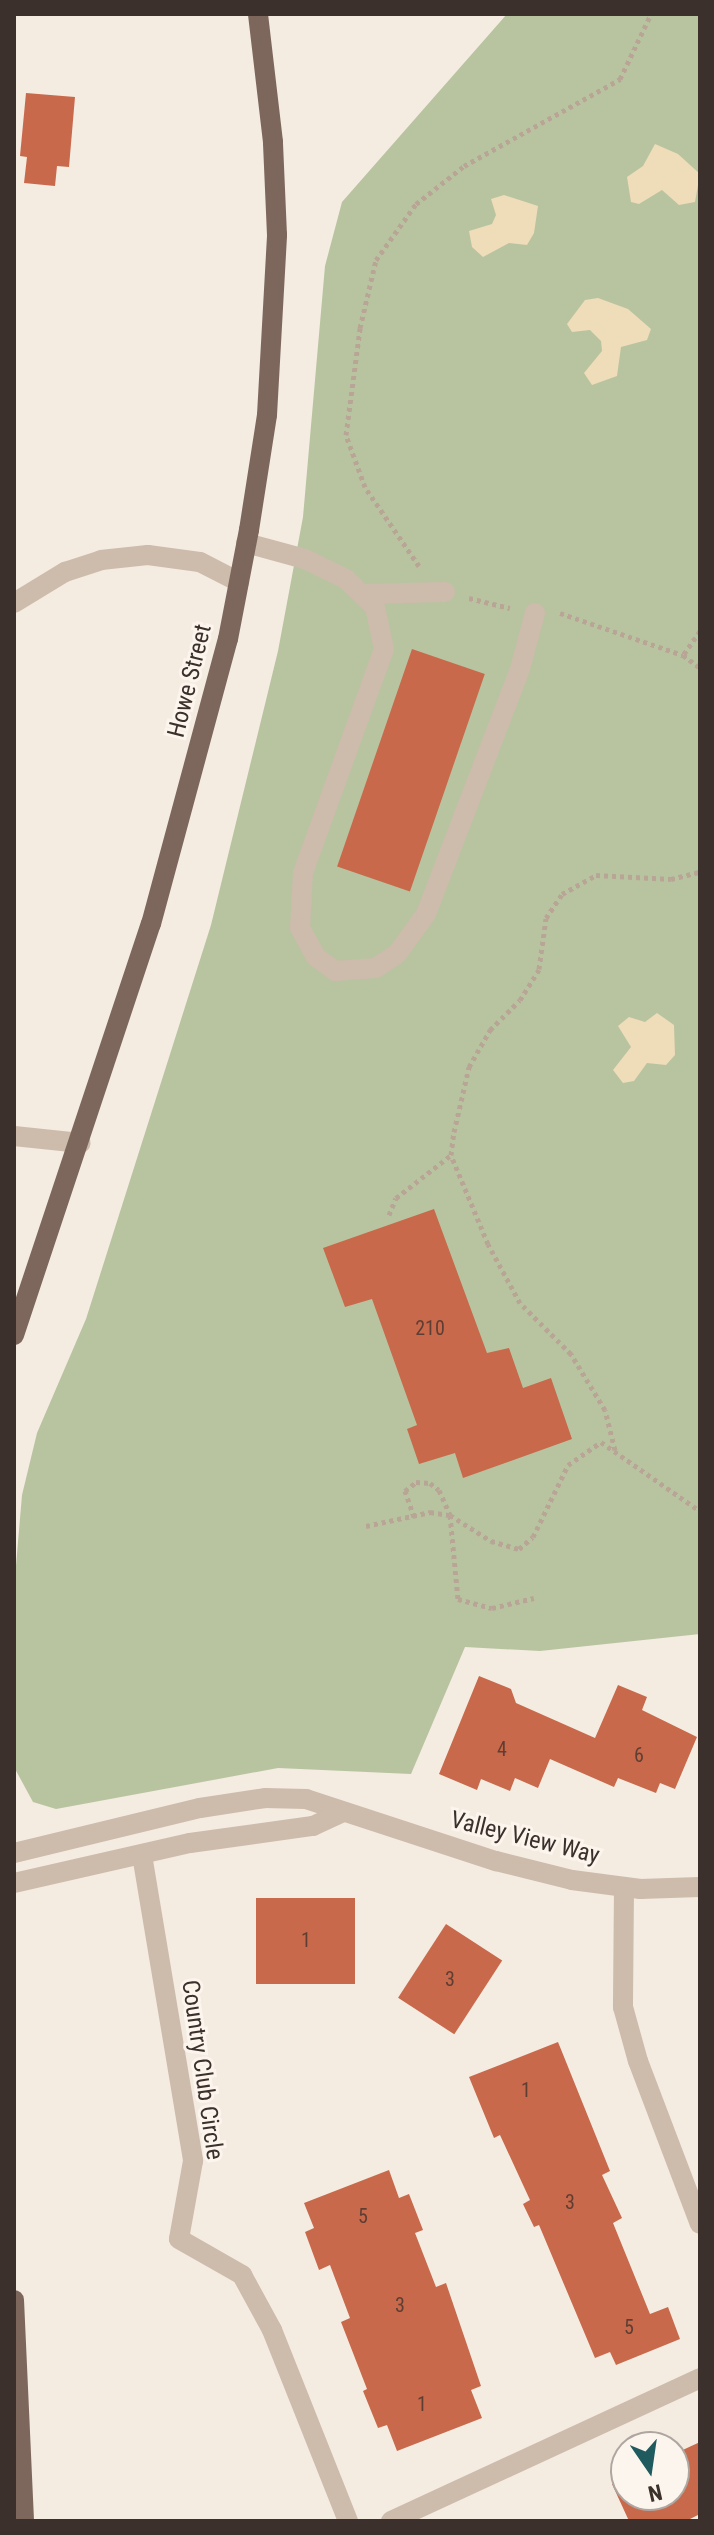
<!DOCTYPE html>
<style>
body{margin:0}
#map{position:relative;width:714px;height:2535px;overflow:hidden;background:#f4ebe1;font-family:"Roboto Condensed",sans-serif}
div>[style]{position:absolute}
.green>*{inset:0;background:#b8c4a0}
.sand>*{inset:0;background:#efdcb8}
.building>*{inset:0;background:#c8694b;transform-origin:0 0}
.path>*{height:5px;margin-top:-2.5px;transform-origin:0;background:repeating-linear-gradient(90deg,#b9a596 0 4px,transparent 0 8px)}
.minor>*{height:20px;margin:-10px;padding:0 10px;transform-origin:10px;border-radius:10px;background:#cdbbac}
.major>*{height:20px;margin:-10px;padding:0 10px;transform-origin:10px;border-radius:10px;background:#7d675c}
span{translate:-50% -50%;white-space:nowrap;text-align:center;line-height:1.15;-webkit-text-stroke:6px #fbf5ee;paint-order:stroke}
.number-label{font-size:20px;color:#5e3e33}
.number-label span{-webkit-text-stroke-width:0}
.street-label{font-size:24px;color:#3b302b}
.frame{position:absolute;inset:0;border:16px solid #3b302b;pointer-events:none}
.north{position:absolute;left:610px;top:2431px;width:80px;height:80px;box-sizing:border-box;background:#fbf5ee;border:2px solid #aea6a0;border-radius:50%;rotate:167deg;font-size:22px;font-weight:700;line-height:32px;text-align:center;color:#3b302b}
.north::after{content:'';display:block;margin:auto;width:28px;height:36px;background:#1f5a5e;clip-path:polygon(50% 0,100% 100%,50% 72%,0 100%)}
</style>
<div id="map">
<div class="green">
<i style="clip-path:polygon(507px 14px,700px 14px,700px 1634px,540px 1651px,465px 1647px,411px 1774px,278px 1768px,56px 1809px,33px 1802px,14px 1767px,14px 1589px,22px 1495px,37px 1433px,86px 1319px,211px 925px,278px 651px,303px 517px,325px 266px,342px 202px)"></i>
</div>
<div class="sand">
<i style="clip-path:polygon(655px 144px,678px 154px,700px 174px,695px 202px,679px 205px,662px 190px,639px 204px,631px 202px,627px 177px,643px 166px)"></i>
<i style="clip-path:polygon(504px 195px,538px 206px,534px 233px,527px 245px,509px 243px,483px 257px,472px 247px,469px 231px,492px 224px,496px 215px,491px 199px)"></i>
<i style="clip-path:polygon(598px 298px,628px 309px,651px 329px,647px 340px,621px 347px,617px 376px,592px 385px,584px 373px,602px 351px,601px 341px,590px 330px,572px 332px,567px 324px,585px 300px)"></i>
<i style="clip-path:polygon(657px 1013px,674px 1025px,675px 1055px,666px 1065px,647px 1063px,634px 1081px,623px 1083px,613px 1070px,631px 1047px,618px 1026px,629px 1017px,645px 1022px)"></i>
</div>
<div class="building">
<i style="clip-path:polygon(26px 93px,75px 97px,69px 167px,57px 166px,55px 186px,24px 183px,27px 157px,20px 156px)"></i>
<i style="left:412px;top:649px;width:77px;height:230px;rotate:19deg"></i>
<i style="clip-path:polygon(434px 1209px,487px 1353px,509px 1348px,523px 1388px,551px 1378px,572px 1439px,463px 1478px,455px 1453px,419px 1464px,407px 1429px,417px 1425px,372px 1299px,345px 1307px,323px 1248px)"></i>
<i style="clip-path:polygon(479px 1676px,511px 1689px,516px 1703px,595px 1738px,618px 1685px,647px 1697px,642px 1710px,697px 1737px,675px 1789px,660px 1783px,656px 1793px,618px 1778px,614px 1787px,550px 1759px,538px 1788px,515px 1778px,510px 1791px,481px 1779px,477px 1790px,439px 1774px)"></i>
<i style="left:256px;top:1898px;width:99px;height:86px"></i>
<i style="left:446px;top:1924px;width:67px;height:88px;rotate:33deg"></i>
<i style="clip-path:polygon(558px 2042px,610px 2171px,602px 2175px,622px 2218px,613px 2223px,650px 2314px,668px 2307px,680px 2339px,616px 2365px,610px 2352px,595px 2358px,539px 2225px,534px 2227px,523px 2204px,530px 2200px,500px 2135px,494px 2138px,469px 2077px)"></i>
<i style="clip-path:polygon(389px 2170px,399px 2198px,409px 2194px,423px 2230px,415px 2233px,436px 2287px,446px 2283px,481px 2386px,471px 2390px,482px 2418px,397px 2451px,387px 2425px,378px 2428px,363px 2391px,367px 2389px,341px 2322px,350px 2318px,330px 2265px,319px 2270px,305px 2232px,314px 2228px,304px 2203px)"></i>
<i style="clip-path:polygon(700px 2442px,700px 2514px,686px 2521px,629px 2521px,612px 2484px,626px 2477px,626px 2495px,674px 2495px,674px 2454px)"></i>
</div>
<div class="path">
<i style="left:419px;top:566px;width:96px;rotate:-124.4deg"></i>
<i style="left:365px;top:487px;width:55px;rotate:-110.1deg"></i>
<i style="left:346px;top:435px;width:108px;rotate:-82.5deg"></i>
<i style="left:360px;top:328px;width:70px;rotate:-76.8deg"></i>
<i style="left:376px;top:260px;width:69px;rotate:-54.5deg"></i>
<i style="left:416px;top:204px;width:61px;rotate:-38.4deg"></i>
<i style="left:464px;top:166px;width:179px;rotate:-29.1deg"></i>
<i style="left:620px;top:79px;width:72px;rotate:-64.5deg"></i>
<i style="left:469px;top:598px;width:42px;rotate:13.7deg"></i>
<i style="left:560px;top:613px;width:130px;rotate:18.9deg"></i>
<i style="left:700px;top:631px;width:29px;rotate:125deg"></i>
<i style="left:683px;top:655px;width:21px;rotate:37deg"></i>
<i style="left:389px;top:1215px;width:18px;rotate:-68deg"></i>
<i style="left:396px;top:1198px;width:70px;rotate:-38deg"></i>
<i style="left:615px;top:1450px;width:41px;rotate:-104deg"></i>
<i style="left:605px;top:1410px;width:66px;rotate:-121.3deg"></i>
<i style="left:571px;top:1354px;width:72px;rotate:-135deg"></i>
<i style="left:520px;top:1303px;width:67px;rotate:-118.5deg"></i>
<i style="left:488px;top:1244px;width:96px;rotate:-112.6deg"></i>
<i style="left:451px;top:1155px;width:23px;rotate:-83deg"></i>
<i style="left:454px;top:1132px;width:67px;rotate:-77deg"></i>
<i style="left:469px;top:1067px;width:43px;rotate:-60.4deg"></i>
<i style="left:490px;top:1030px;width:42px;rotate:-45deg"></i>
<i style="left:520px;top:1000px;width:36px;rotate:-58deg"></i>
<i style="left:539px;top:969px;width:51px;rotate:-82.2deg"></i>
<i style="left:546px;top:918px;width:29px;rotate:-56deg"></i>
<i style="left:562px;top:894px;width:39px;rotate:-29deg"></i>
<i style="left:596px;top:875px;width:75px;rotate:3.1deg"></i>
<i style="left:671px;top:879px;width:30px;rotate:-14deg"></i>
<i style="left:414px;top:1517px;width:28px;rotate:-109deg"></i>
<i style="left:405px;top:1491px;width:14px;rotate:-39deg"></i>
<i style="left:416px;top:1482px;width:14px;rotate:4deg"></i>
<i style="left:430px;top:1483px;width:11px;rotate:38deg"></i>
<i style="left:439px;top:1490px;width:27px;rotate:66deg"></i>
<i style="left:450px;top:1515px;width:84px;rotate:84.6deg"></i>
<i style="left:458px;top:1599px;width:35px;rotate:15deg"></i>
<i style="left:492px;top:1608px;width:43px;rotate:-13.4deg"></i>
<i style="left:366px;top:1526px;width:66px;rotate:-12.3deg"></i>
<i style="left:430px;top:1512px;width:20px;rotate:9deg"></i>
<i style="left:450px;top:1515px;width:49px;rotate:32.4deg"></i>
<i style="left:491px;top:1541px;width:29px;rotate:16deg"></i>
<i style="left:519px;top:1549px;width:18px;rotate:-41deg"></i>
<i style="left:533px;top:1537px;width:80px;rotate:-64.1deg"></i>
<i style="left:568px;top:1465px;width:40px;rotate:-34.9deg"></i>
<i style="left:601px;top:1442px;width:121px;rotate:34.9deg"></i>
</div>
<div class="minor">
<i style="left:246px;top:543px;width:61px;rotate:15.2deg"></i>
<i style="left:305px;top:559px;width:46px;rotate:26deg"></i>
<i style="left:346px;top:579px;width:40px;rotate:44deg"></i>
<i style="left:375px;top:607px;width:43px;rotate:77.9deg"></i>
<i style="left:384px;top:649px;width:238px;rotate:109.9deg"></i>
<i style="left:303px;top:873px;width:55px;rotate:93.1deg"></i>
<i style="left:300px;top:928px;width:33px;rotate:61deg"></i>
<i style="left:316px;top:957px;width:24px;rotate:36deg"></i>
<i style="left:335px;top:971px;width:41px;rotate:-4.2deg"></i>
<i style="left:376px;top:968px;width:25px;rotate:-34deg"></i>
<i style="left:397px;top:954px;width:49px;rotate:-54.1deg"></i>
<i style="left:426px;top:914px;width:262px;rotate:-69deg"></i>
<i style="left:520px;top:669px;width:58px;rotate:-75deg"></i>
<i style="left:362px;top:594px;width:83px;rotate:-1.4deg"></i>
<i style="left:14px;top:603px;width:60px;rotate:-31.3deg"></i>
<i style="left:65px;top:572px;width:38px;rotate:-18deg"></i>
<i style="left:101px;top:560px;width:47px;rotate:-6.1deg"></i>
<i style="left:148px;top:555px;width:52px;rotate:7.7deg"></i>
<i style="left:200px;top:562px;width:44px;rotate:27.1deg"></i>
<i style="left:14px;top:1136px;width:67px;rotate:6deg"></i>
<i style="left:14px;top:1853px;width:191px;rotate:-13.6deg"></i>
<i style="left:200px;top:1808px;width:66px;rotate:-8.7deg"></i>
<i style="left:265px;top:1798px;width:41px;rotate:1.4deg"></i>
<i style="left:306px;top:1799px;width:200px;rotate:18.1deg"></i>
<i style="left:496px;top:1861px;width:78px;rotate:14deg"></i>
<i style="left:572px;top:1880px;width:69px;rotate:7.5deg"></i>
<i style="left:640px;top:1889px;width:60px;rotate:-1.9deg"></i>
<i style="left:142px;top:1855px;width:310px;rotate:80.5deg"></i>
<i style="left:193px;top:2161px;width:79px;rotate:100.2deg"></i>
<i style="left:179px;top:2239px;width:73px;rotate:29.7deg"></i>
<i style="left:242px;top:2275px;width:63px;rotate:61.4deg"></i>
<i style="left:272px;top:2330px;width:206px;rotate:68.3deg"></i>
<i style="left:14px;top:1883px;width:180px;rotate:-12.8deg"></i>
<i style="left:190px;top:1843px;width:124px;rotate:-7.9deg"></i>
<i style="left:313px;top:1826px;width:31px;rotate:-25deg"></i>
<i style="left:624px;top:1887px;width:120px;rotate:90.5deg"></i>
<i style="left:623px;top:2007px;width:56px;rotate:74.5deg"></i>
<i style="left:638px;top:2061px;width:174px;rotate:69.2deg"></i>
<i style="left:391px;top:2521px;width:340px;rotate:-24.8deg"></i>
</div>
<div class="major">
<i style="left:14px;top:1335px;width:433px;rotate:-71.6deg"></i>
<i style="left:151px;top:924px;width:295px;rotate:-74.9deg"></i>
<i style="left:228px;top:639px;width:111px;rotate:-79.1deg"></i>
<i style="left:249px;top:530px;width:116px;rotate:-81.1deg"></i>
<i style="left:267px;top:415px;width:180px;rotate:-86.8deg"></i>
<i style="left:277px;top:235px;width:93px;rotate:-92.5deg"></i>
<i style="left:273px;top:142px;width:129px;rotate:-96.7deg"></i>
<i style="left:14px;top:2300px;width:221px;rotate:87.4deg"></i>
</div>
<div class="number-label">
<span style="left:430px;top:1328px">210</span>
<span style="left:502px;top:1749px">4</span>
<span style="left:639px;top:1755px">6</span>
<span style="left:306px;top:1940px">1</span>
<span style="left:450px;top:1979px">3</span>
<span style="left:526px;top:2090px">1</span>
<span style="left:570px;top:2202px">3</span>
<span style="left:363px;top:2216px">5</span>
<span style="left:400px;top:2305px">3</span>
<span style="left:629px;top:2327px">5</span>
<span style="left:422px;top:2404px">1</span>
</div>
<div class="street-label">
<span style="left:190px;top:681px;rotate:-76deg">Howe Street</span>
<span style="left:525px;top:1838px;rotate:14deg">Valley View Way</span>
<span style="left:202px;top:2070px;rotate:82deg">Country Club Circle</span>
</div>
<div class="frame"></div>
<div class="north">N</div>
</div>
